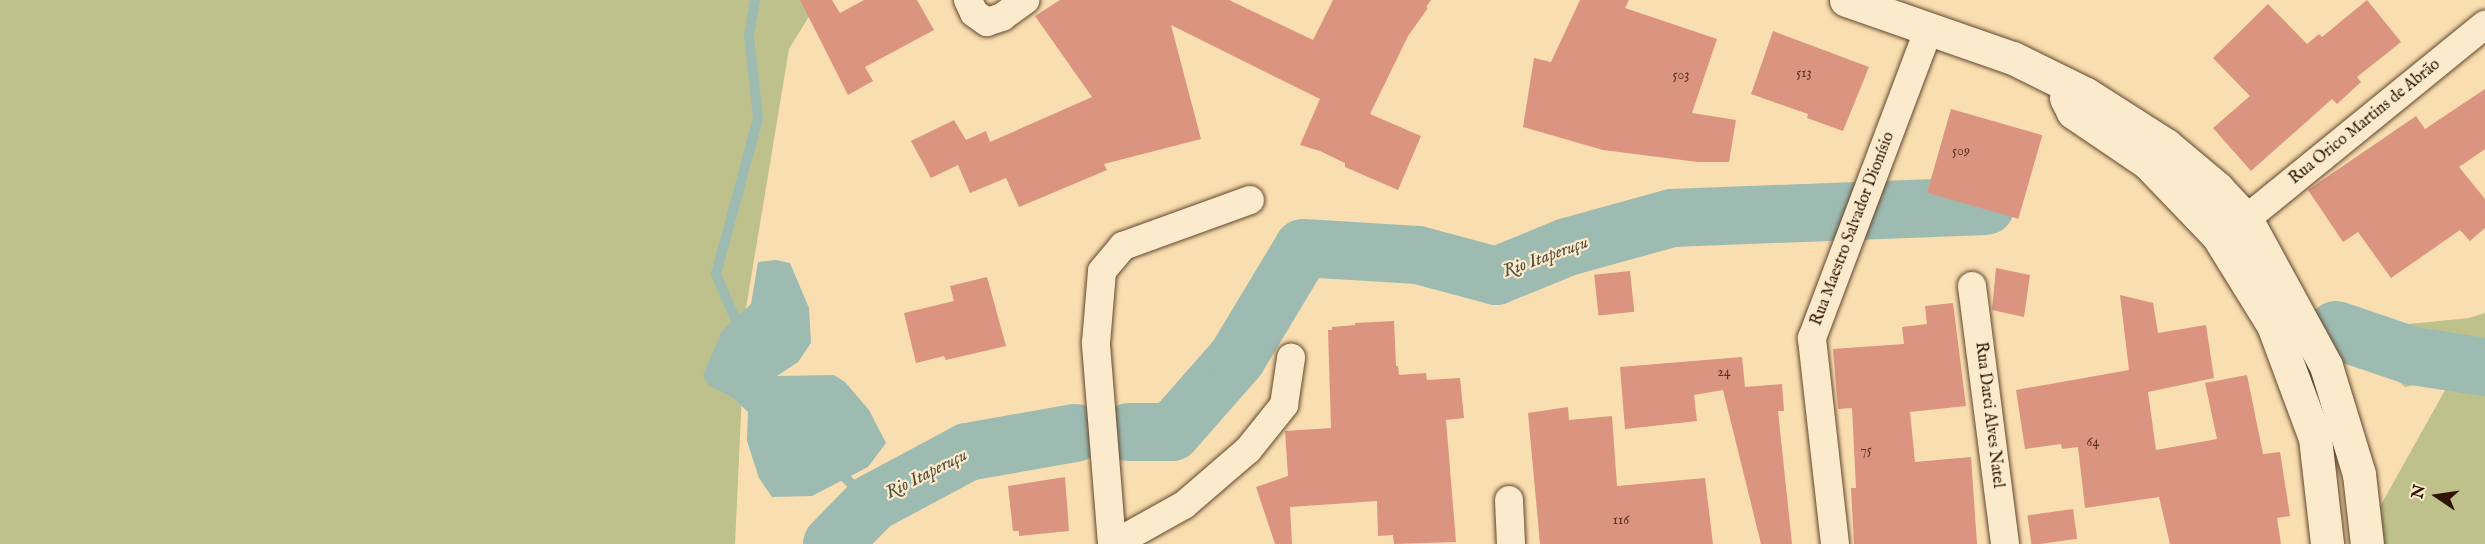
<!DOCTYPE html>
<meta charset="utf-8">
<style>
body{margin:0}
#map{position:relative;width:2485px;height:544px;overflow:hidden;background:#f9deb1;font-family:"IM FELL English",serif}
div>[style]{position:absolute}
.green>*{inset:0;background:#bec18c}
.water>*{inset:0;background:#9ebbb1}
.stream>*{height:10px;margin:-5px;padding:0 5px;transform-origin:5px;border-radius:5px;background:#9ebbb1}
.river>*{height:58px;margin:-29px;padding:0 29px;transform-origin:29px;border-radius:29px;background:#9ebbb1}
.building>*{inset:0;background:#db947f;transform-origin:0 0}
.roads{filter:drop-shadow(0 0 2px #62462c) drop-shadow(0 0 2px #62462c)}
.minor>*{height:28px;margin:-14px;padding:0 14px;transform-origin:14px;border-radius:14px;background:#fbeacc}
.secondary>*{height:33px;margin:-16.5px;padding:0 16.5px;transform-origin:16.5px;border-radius:16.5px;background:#fbeacc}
span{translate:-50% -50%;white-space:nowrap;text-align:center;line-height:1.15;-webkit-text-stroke:4.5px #fbeacc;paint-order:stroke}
.number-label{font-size:14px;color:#5a3420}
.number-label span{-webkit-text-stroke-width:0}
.street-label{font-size:16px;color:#2f1400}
.water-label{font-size:18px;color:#564e3e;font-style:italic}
.north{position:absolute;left:2407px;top:466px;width:60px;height:60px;-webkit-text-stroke:4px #fbeacc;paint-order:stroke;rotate:283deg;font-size:16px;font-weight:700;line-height:24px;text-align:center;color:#2f1400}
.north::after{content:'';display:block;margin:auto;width:21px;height:27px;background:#2f1400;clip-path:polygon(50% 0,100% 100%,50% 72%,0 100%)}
</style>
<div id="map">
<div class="green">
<i style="clip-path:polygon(0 0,819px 0,789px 49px,746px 308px,735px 544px,0 544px)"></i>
<i style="clip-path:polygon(2485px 313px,2485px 544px,2359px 544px,2453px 376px,2405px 387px,2339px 331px,2469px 318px)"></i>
</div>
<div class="water">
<i style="clip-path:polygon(776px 260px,790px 263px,809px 308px,811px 343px,798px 362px,777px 376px,834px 375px,845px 382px,869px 410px,886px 443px,868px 467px,812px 496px,772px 497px,759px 478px,747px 441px,748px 412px,732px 397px,708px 385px,703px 375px,722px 331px,751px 304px,758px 262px)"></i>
</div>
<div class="stream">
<i style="left:740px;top:330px;width:61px;rotate:-113.2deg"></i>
<i style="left:716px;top:274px;width:162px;rotate:-74.9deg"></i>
<i style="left:758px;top:118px;width:83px;rotate:-96.2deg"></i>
<i style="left:749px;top:35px;width:36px;rotate:-80deg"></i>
<i style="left:837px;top:470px;width:48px;rotate:43.3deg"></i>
</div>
<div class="river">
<i style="left:2336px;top:330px;width:81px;rotate:18.7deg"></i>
<i style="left:2413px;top:356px;width:73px;rotate:8.7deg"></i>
<i style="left:1129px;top:432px;width:43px"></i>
<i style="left:1172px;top:432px;width:98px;rotate:-48.7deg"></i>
<i style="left:1237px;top:358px;width:128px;rotate:-59deg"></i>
<i style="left:1303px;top:248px;width:115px;rotate:3.5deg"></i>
<i style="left:1418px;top:255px;width:81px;rotate:15.1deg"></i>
<i style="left:1496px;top:276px;width:77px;rotate:-22.2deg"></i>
<i style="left:1567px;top:247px;width:109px;rotate:-15.4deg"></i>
<i style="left:1672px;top:218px;width:314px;rotate:-2.2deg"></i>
<i style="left:832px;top:544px;width:57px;rotate:-45.7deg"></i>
<i style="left:872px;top:503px;width:108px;rotate:-28.2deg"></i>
<i style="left:967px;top:452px;width:110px;rotate:-10deg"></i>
</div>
<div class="building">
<i style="clip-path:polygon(800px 0,832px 0,840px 13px,864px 0,917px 0,934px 30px,865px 67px,873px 81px,848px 95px)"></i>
<i style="clip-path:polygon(1060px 0,1229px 0,1313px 40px,1333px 0,1431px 0,1426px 7px,1428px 8px,1408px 36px,1370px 114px,1421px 136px,1398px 190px,1345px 167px,1345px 163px,1320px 151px,1300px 145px,1320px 99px,1171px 25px,1201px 139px,1104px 164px,1107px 170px,1019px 207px,1006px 178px,970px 193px,958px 165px,931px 178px,911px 141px,954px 120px,966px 140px,986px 131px,990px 142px,1092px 97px,1035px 16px)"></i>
<i style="clip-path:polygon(1580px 0,1629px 0,1625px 8px,1717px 39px,1692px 113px,1736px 120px,1729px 162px,1698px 162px,1603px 150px,1523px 127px,1534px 58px,1551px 62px)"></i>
<i style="clip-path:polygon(2367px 0,2401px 42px,2357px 77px,2361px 82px,2337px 104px,2332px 99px,2251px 171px,2213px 128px,2250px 96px,2213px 58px,2268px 4px,2307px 44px,2319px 34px,2322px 37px)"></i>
<i style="clip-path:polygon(1773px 31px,1869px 67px,1843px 131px,1807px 118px,1808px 114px,1751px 94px)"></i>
<i style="clip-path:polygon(2485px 89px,2485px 149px,2459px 167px,2485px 199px,2485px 228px,2470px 241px,2460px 230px,2391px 278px,2358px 232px,2343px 242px,2308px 190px,2416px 116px,2425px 129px)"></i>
<i style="left:1951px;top:109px;width:95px;height:87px;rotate:16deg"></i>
<i style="clip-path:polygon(1996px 268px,2030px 275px,2024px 317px,1992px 310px)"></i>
<i style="left:1630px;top:271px;width:41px;height:36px;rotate:84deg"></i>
<i style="clip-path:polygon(987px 277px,1006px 346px,946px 360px,944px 356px,916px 363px,904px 313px,954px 301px,950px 286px)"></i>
<i style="clip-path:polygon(2120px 295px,2153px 303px,2158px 333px,2206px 325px,2214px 378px,2148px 392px,2156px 450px,2217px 439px,2205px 383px,2247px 375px,2263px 454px,2280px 452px,2290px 516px,2277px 518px,2281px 544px,2170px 544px,2159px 497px,2085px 508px,2078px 447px,2062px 449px,2061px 444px,2025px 449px,2016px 390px,2129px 370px)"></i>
<i style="clip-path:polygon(1953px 303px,1966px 406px,1910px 412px,1915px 462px,1971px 457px,1977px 544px,1854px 544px,1851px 488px,1856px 488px,1852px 408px,1838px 409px,1833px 349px,1904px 344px,1902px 327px,1927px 324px,1925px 306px)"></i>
<i style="clip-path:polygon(1394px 321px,1396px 366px,1398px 366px,1399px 375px,1426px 373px,1427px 380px,1460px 378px,1464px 418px,1446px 420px,1456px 542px,1394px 544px,1393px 535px,1378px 536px,1377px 501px,1290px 507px,1292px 544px,1275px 544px,1256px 487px,1288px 476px,1285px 431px,1331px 428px,1328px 330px,1332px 330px,1332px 327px,1355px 325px,1355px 323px)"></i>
<i style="clip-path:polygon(1742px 357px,1745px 387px,1782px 384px,1784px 411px,1778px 411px,1792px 544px,1761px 544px,1723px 390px,1694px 395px,1697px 421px,1625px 429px,1620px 367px)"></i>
<i style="clip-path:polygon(1568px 407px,1569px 420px,1612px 416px,1617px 486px,1705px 478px,1713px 544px,1540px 544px,1528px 413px)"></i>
<i style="clip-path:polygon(1065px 477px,1069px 531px,1019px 536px,1019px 531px,1013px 531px,1008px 486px)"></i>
<i style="left:2073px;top:509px;width:30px;height:46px;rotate:82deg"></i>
</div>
<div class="roads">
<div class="minor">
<i style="left:968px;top:0;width:14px;rotate:65deg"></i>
<i style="left:974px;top:13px;width:16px;rotate:35deg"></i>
<i style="left:987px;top:22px;width:16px;rotate:-18deg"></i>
<i style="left:1002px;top:17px;width:29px;rotate:-36deg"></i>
<i style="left:2246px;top:219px;width:308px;rotate:-39.1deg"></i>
<i style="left:1972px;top:286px;width:260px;rotate:82.7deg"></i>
<i style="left:1509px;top:500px;width:44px;rotate:87.4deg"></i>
<i style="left:1112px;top:544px;width:202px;rotate:-94.6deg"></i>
<i style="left:1096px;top:343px;width:72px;rotate:-85.2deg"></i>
<i style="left:1102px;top:271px;width:33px;rotate:-50deg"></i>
<i style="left:1123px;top:246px;width:135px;rotate:-19.9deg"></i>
<i style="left:1114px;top:544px;width:80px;rotate:-29.1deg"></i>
<i style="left:1184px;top:505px;width:84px;rotate:-40.7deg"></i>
<i style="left:1248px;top:450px;width:58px;rotate:-51.3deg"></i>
<i style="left:1284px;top:405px;width:48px;rotate:-81.5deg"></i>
<i style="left:1835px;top:544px;width:207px;rotate:-96.4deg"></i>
<i style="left:1812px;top:338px;width:331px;rotate:-69.3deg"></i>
</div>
<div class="secondary">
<i style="left:1846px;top:0;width:177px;rotate:19.2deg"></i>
<i style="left:2013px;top:58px;width:81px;rotate:26.3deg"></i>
<i style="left:2086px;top:94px;width:95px;rotate:32.5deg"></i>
<i style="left:2166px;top:145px;width:67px;rotate:40.1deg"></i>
<i style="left:2217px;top:188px;width:42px;rotate:46.9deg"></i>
<i style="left:2246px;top:219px;width:167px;rotate:61.4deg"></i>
<i style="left:2326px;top:366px;width:113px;rotate:73deg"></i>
<i style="left:2359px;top:474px;width:70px;rotate:83.5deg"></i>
<i style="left:2066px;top:98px;width:16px;rotate:63deg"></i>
<i style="left:2073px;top:112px;width:91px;rotate:34.2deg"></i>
<i style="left:2148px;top:163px;width:101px;rotate:46.2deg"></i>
<i style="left:2218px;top:236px;width:105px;rotate:58.3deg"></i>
<i style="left:2273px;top:325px;width:121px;rotate:69.6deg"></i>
<i style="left:2315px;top:438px;width:107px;rotate:83.5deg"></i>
</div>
</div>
<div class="number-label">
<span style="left:1804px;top:73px">513</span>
<span style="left:1681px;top:75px">503</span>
<span style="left:1961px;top:151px">509</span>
<span style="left:1724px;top:372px">24</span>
<span style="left:2093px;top:442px">64</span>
<span style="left:1866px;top:450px">75</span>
<span style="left:1621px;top:520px">116</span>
</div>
<div class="street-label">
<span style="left:2365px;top:122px;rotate:-39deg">Rua Orico Martins de Abrão</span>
<span style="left:1853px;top:229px;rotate:-69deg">Rua Maestro Salvador Dionísio</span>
<span style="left:1989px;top:415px;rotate:83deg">Rua Darci Alves Natel</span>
</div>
<div class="water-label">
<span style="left:1546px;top:258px;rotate:-20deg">Rio Itaperuçu</span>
<span style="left:927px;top:475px;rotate:-27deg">Rio Itaperuçu</span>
</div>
<div class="north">N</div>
</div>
